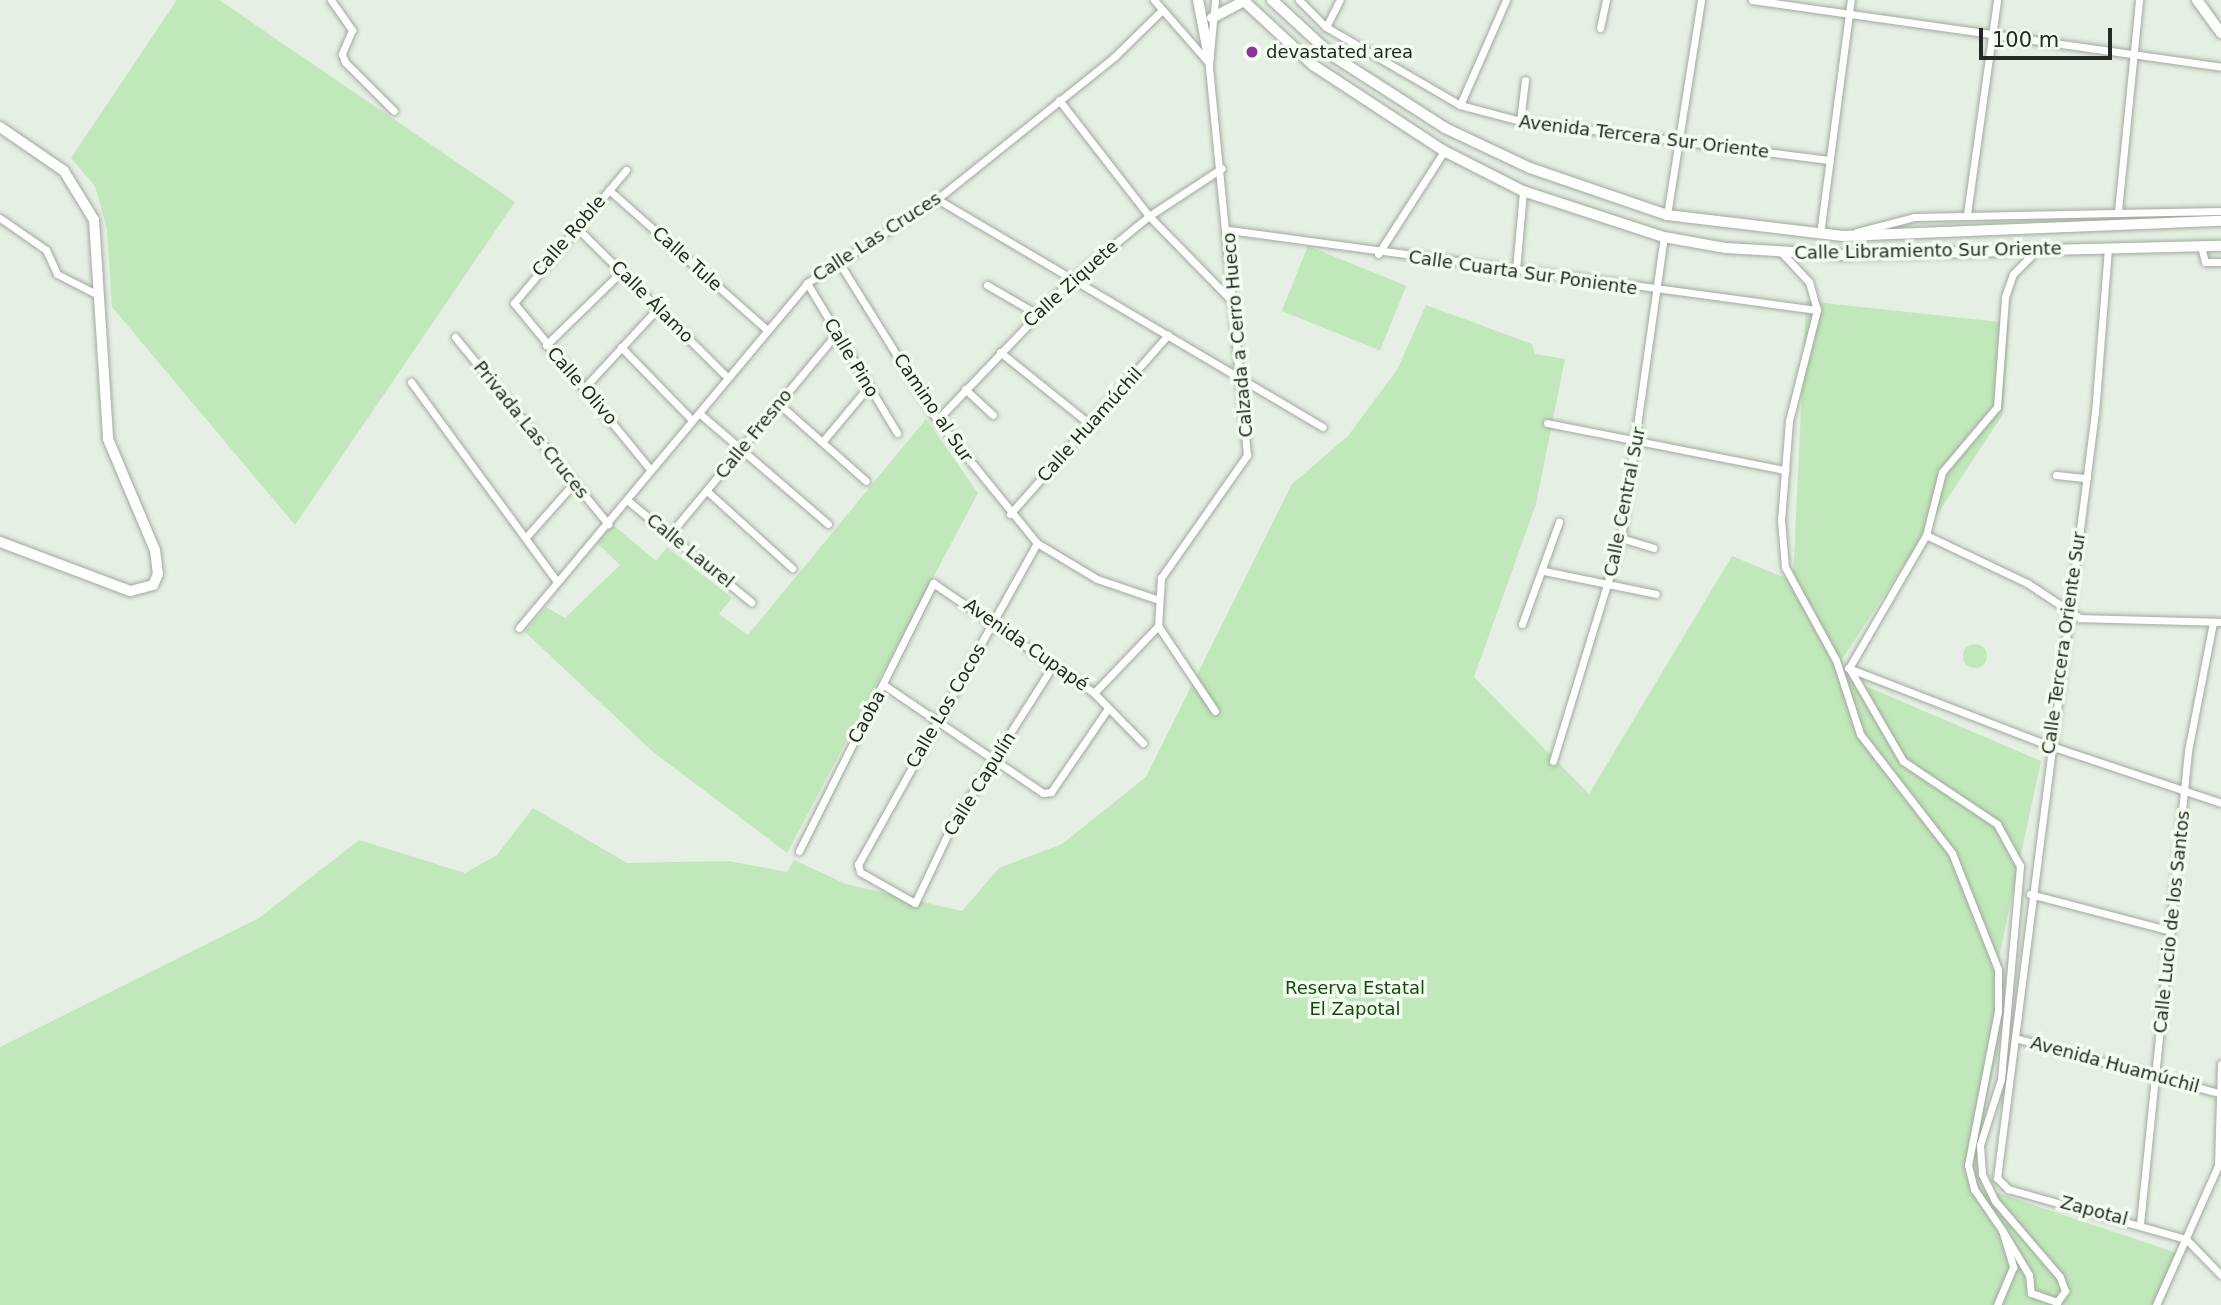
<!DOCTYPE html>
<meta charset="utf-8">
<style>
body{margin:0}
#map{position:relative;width:2221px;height:1305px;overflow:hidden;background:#e5efe3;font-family:"DejaVu Sans",sans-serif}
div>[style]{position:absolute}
.green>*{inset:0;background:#c1e8ba;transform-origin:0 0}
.round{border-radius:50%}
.roads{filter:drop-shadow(0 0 2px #a0aa9e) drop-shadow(0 0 2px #a0aa9e)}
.street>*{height:7px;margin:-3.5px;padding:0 3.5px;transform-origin:3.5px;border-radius:3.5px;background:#fff}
.secondary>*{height:10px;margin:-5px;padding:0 5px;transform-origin:5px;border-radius:5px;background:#fff}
.primary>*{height:10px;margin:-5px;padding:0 5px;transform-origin:5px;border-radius:5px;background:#fff}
.dots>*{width:19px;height:19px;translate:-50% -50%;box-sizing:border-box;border:4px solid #f2fdf0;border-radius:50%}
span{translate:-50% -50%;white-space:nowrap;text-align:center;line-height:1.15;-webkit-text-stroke:7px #f2fdf0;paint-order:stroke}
.poi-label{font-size:18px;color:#252925}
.left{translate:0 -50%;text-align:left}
.street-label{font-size:18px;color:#252925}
.park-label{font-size:18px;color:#16490c}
.scale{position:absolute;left:1979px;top:28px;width:133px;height:32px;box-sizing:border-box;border:4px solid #252925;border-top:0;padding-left:9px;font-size:21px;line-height:24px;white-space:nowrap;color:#252925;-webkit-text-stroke:5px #f2fdf0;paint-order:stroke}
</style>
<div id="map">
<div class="green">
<i style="clip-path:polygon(177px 0,219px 0,515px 202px,295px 525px,112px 307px,107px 230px,95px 186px,71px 158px)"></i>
<i style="left:1308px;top:246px;width:106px;height:70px;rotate:22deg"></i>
<i style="clip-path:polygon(1806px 301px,2009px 323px,2003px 414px,1841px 661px,1847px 678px,2041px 761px,1999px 957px,2004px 972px,1998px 1051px,1979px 1132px,1983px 1188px,2180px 1254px,2158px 1305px,0 1305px,0 1047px,259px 918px,359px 840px,465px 873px,497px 855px,533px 808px,627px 863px,729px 861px,787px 872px,794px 860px,846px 884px,962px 911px,999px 868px,1062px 844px,1146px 777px,1292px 484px,1348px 436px,1397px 370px,1426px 305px,1532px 344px,1535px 354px,1565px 359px,1536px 504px,1474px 677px,1589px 794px,1732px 556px,1793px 581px)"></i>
<i style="clip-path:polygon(926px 419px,978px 493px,787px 853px,652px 751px,525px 632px,546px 607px,565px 618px,620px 565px,597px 543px,613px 525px,656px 561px,667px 547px,732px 598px,719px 614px,748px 635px)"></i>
<i class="round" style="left:1963px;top:644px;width:24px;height:24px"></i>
</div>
<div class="roads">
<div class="street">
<i style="left:331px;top:0;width:37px;rotate:55deg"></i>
<i style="left:352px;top:30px;width:26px;rotate:113deg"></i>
<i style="left:342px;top:54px;width:9px;rotate:69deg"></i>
<i style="left:345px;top:62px;width:69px;rotate:45deg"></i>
<i style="left:1154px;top:0;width:84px;rotate:48.9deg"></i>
<i style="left:1299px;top:0;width:38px;rotate:45deg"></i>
<i style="left:1326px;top:27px;width:155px;rotate:30.2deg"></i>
<i style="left:1460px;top:105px;width:62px;rotate:14.9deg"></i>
<i style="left:1520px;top:121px;width:312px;rotate:7.2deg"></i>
<i style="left:1752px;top:0;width:474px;rotate:8.1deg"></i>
<i style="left:1326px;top:27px;width:30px;rotate:-63deg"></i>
<i style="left:1600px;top:28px;width:29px;rotate:-78deg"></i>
<i style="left:1059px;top:100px;width:147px;rotate:52.2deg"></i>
<i style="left:1149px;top:216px;width:124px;rotate:45.7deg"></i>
<i style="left:1460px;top:105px;width:115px;rotate:-66.3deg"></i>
<i style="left:1520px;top:121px;width:41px;rotate:-83deg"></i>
<i style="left:626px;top:170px;width:174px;rotate:130.1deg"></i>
<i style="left:514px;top:303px;width:215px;rotate:50.7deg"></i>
<i style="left:609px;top:190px;width:208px;rotate:41.5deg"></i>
<i style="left:937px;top:199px;width:448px;rotate:30.6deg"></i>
<i style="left:2118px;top:211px;width:212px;rotate:-84.3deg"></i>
<i style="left:1967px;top:214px;width:216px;rotate:-82deg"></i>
<i style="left:1667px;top:215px;width:218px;rotate:-81deg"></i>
<i style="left:0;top:218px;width:56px;rotate:34.8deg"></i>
<i style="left:46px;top:250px;width:26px;rotate:65deg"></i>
<i style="left:57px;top:274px;width:46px;rotate:27.1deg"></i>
<i style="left:577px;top:228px;width:211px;rotate:44.8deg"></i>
<i style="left:1229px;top:230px;width:593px;rotate:7.75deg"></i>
<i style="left:1857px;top:232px;width:59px;rotate:-14.7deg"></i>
<i style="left:1914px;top:217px;width:307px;rotate:-1.1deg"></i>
<i style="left:1820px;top:234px;width:236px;rotate:-82.5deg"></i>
<i style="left:2201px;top:246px;width:16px;rotate:76deg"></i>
<i style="left:2205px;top:262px;width:16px"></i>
<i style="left:2108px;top:248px;width:165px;rotate:94.5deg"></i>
<i style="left:2095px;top:412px;width:772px;rotate:97.29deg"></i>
<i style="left:1997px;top:1178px;width:16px;rotate:45deg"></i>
<i style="left:2008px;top:1189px;width:185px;rotate:15.7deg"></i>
<i style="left:2186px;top:1239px;width:50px;rotate:45.8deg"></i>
<i style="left:1782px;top:253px;width:40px;rotate:47deg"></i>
<i style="left:1809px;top:282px;width:29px;rotate:74deg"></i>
<i style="left:1817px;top:310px;width:114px;rotate:104.2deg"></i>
<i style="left:1789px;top:421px;width:99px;rotate:94.6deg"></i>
<i style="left:1781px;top:520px;width:47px;rotate:85.1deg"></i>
<i style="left:1785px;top:567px;width:106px;rotate:61.3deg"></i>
<i style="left:1836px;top:660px;width:78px;rotate:72deg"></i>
<i style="left:1860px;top:734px;width:150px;rotate:52.3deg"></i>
<i style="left:1952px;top:853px;width:125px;rotate:68.4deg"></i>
<i style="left:1998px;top:969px;width:42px;rotate:90deg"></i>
<i style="left:1998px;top:1011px;width:157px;rotate:101deg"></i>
<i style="left:1968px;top:1165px;width:25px;rotate:76deg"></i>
<i style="left:1974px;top:1189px;width:50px;rotate:55.7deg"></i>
<i style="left:2002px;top:1230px;width:39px;rotate:73deg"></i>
<i style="left:2013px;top:1267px;width:41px;rotate:112.8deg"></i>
<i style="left:1378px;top:254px;width:122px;rotate:-57.3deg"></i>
<i style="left:840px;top:264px;width:184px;rotate:58.1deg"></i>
<i style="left:937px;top:420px;width:159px;rotate:50.9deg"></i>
<i style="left:1037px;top:543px;width:70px;rotate:31deg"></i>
<i style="left:1097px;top:579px;width:65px;rotate:18.7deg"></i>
<i style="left:1516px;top:270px;width:79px;rotate:-84.9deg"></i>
<i style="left:807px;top:283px;width:175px;rotate:59deg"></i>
<i style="left:987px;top:285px;width:58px;rotate:30.1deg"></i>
<i style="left:455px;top:337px;width:242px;rotate:50.7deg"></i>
<i style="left:546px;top:345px;width:106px;rotate:-44.2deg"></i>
<i style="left:621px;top:347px;width:102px;rotate:45.8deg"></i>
<i style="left:1000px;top:352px;width:118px;rotate:38.8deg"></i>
<i style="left:411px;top:382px;width:245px;rotate:53.8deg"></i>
<i style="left:585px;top:387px;width:108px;rotate:-47.3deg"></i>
<i style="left:965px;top:389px;width:38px;rotate:43deg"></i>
<i style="left:779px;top:404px;width:116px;rotate:41.5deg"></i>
<i style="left:699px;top:413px;width:170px;rotate:40.7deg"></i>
<i style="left:937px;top:420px;width:194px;rotate:-46.3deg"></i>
<i style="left:1071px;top:280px;width:101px;rotate:-39.4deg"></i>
<i style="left:1149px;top:216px;width:87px;rotate:-33.3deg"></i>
<i style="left:1547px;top:423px;width:243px;rotate:11.2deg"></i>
<i style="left:823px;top:441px;width:70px;rotate:-50.2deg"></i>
<i style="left:2056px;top:475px;width:31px;rotate:6deg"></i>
<i style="left:707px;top:491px;width:115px;rotate:42.2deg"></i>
<i style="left:627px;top:500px;width:161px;rotate:39.4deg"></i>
<i style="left:1010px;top:514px;width:239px;rotate:-48.6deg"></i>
<i style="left:670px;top:534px;width:260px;rotate:-50.3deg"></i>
<i style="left:1926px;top:535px;width:112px;rotate:25.4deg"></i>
<i style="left:2027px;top:583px;width:64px;rotate:33.4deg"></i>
<i style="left:2080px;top:618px;width:141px;rotate:1.6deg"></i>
<i style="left:527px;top:536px;width:71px;rotate:-48.4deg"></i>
<i style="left:1621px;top:538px;width:34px;rotate:17deg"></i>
<i style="left:1037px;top:543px;width:368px;rotate:119.1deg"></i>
<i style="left:858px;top:864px;width:8px;rotate:76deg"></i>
<i style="left:860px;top:872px;width:63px;rotate:29.4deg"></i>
<i style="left:915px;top:903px;width:86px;rotate:-64.6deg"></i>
<i style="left:952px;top:825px;width:189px;rotate:-57.7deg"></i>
<i style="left:1544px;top:571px;width:114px;rotate:11.6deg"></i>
<i style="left:1522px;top:624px;width:109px;rotate:-70.1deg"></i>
<i style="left:519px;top:628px;width:449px;rotate:-50.1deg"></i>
<i style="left:807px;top:283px;width:155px;rotate:-32.9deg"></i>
<i style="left:937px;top:199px;width:227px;rotate:-38.7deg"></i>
<i style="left:1114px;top:57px;width:67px;rotate:-44.4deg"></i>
<i style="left:1848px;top:668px;width:214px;rotate:21.1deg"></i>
<i style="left:2048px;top:745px;width:182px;rotate:18.5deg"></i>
<i style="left:884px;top:685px;width:192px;rotate:34.2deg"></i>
<i style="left:1043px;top:793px;width:8px;rotate:-7deg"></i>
<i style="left:1051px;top:792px;width:99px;rotate:-55.7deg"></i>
<i style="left:1094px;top:693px;width:93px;rotate:-46.3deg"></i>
<i style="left:1215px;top:711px;width:102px;rotate:-123.8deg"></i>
<i style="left:1158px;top:626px;width:48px;rotate:-86.4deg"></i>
<i style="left:1161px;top:578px;width:150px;rotate:-55deg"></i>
<i style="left:1247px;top:455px;width:393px;rotate:-95.6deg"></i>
<i style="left:1209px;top:64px;width:64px;rotate:-84.6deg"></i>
<i style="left:1553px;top:761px;width:233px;rotate:-73deg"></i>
<i style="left:1621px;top:538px;width:304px;rotate:-81.9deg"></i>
<i style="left:799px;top:851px;width:300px;rotate:-63.4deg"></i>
<i style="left:933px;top:583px;width:195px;rotate:34.3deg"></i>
<i style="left:1094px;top:693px;width:70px;rotate:45.6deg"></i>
<i style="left:2030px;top:894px;width:146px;rotate:14.7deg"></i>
<i style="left:2015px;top:1038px;width:207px;rotate:15.1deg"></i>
<i style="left:2140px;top:1224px;width:475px;rotate:-84.2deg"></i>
<i style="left:2188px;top:751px;width:131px;rotate:-79deg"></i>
<i style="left:2002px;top:1230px;width:52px;rotate:59deg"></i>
<i style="left:2029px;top:1275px;width:18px;rotate:84deg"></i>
<i style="left:2031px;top:1293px;width:28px;rotate:19deg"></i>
<i style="left:2057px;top:1302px;width:14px;rotate:-54deg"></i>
<i style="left:2065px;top:1291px;width:15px;rotate:-110deg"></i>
<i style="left:2060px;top:1277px;width:100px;rotate:-130.5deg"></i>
<i style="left:1995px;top:1201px;width:30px;rotate:-116deg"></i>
<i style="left:1982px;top:1174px;width:29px;rotate:-94deg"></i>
<i style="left:1980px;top:1145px;width:69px;rotate:-72.3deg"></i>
<i style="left:2001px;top:1079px;width:214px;rotate:-84.9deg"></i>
<i style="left:2020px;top:866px;width:48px;rotate:-118.7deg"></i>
<i style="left:1997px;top:824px;width:113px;rotate:-146.2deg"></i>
<i style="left:1903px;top:761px;width:108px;rotate:-120.1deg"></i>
<i style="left:1849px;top:668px;width:154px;rotate:-59.9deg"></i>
<i style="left:1926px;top:535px;width:65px;rotate:-75.7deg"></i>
<i style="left:1942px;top:472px;width:85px;rotate:-49.8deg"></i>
<i style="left:1997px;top:407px;width:110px;rotate:-85.8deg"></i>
<i style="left:2005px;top:297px;width:24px;rotate:-71deg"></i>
<i style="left:2013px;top:274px;width:31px;rotate:-45deg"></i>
<i style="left:2156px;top:1305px;width:152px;rotate:-66deg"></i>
<i style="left:2218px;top:1166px;width:102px;rotate:-88.3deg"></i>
</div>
<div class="secondary">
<i style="left:2197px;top:0;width:41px;rotate:54deg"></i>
</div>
<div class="primary">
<i style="left:1198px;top:0;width:58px;rotate:79.1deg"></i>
<i style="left:1243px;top:0;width:96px;rotate:42.9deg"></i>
<i style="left:1313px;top:65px;width:157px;rotate:33.3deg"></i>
<i style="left:1444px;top:151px;width:89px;rotate:26.9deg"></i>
<i style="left:1523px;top:191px;width:148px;rotate:18.1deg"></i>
<i style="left:1664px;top:237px;width:63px;rotate:10.1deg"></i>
<i style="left:1726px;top:248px;width:117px;rotate:3.4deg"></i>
<i style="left:1843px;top:255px;width:378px;rotate:-1.4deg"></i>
<i style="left:1272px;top:0;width:83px;rotate:42.6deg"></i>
<i style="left:1333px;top:56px;width:133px;rotate:32.7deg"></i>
<i style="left:1445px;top:128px;width:94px;rotate:25.2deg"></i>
<i style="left:1530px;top:168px;width:145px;rotate:18.9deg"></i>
<i style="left:1667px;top:215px;width:177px;rotate:6.8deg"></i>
<i style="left:1843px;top:236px;width:378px;rotate:-2.3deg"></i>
<i style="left:1212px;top:18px;width:36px;rotate:-28deg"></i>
<i style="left:0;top:127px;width:78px;rotate:34.5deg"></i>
<i style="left:64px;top:171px;width:57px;rotate:58.5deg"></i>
<i style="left:94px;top:220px;width:219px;rotate:86.3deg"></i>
<i style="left:108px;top:439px;width:121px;rotate:67.1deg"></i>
<i style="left:155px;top:550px;width:24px;rotate:83deg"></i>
<i style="left:158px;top:574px;width:12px;rotate:114deg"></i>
<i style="left:153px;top:585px;width:24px;rotate:165deg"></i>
<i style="left:130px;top:591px;width:139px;rotate:-159.3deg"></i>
</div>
</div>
<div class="dots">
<i style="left:1252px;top:52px;background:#90329b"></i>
</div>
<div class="poi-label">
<span class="left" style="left:1266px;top:52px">devastated area</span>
</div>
<div class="street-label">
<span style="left:1644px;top:137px;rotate:7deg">Avenida Tercera Sur Oriente</span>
<span style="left:569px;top:236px;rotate:-49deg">Calle Roble</span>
<span style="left:877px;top:237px;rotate:-33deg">Calle Las Cruces</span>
<span style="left:1928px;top:251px;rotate:-1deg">Calle Libramiento Sur Oriente</span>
<span style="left:687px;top:259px;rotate:42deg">Calle Tule</span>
<span style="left:1523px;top:273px;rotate:8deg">Calle Cuarta Sur Poniente</span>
<span style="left:1071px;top:284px;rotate:-42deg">Calle Ziquete</span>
<span style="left:652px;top:302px;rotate:45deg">Calle Álamo</span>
<span style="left:1238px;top:335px;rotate:-95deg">Calzada a Cerro Hueco</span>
<span style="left:851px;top:358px;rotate:59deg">Calle Pino</span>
<span style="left:582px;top:386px;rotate:49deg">Calle Olivo</span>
<span style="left:933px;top:408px;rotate:56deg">Camino al Sur</span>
<span style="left:1090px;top:425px;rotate:-48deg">Calle Huamúchil</span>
<span style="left:531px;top:430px;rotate:51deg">Privada Las Cruces</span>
<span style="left:754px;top:434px;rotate:-51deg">Calle Fresno</span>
<span style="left:1625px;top:502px;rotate:-79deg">Calle Central Sur</span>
<span style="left:690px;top:551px;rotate:39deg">Calle Laurel</span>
<span style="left:2064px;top:643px;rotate:-82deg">Calle Tercera Oriente Sur</span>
<span style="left:1026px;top:645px;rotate:35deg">Avenida Cupapé</span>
<span style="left:946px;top:706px;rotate:-60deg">Calle Los Cocos</span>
<span style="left:867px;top:717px;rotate:-62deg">Caoba</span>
<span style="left:980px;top:784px;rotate:-58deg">Calle Capulín</span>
<span style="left:2172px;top:922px;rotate:-84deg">Calle Lucio de los Santos</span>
<span style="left:2115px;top:1065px;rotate:15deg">Avenida Huamúchil</span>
<span style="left:2094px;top:1211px;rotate:15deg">Zapotal</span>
</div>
<div class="park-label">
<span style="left:1355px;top:999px">Reserva Estatal<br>El Zapotal</span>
</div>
<div class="scale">100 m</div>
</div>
